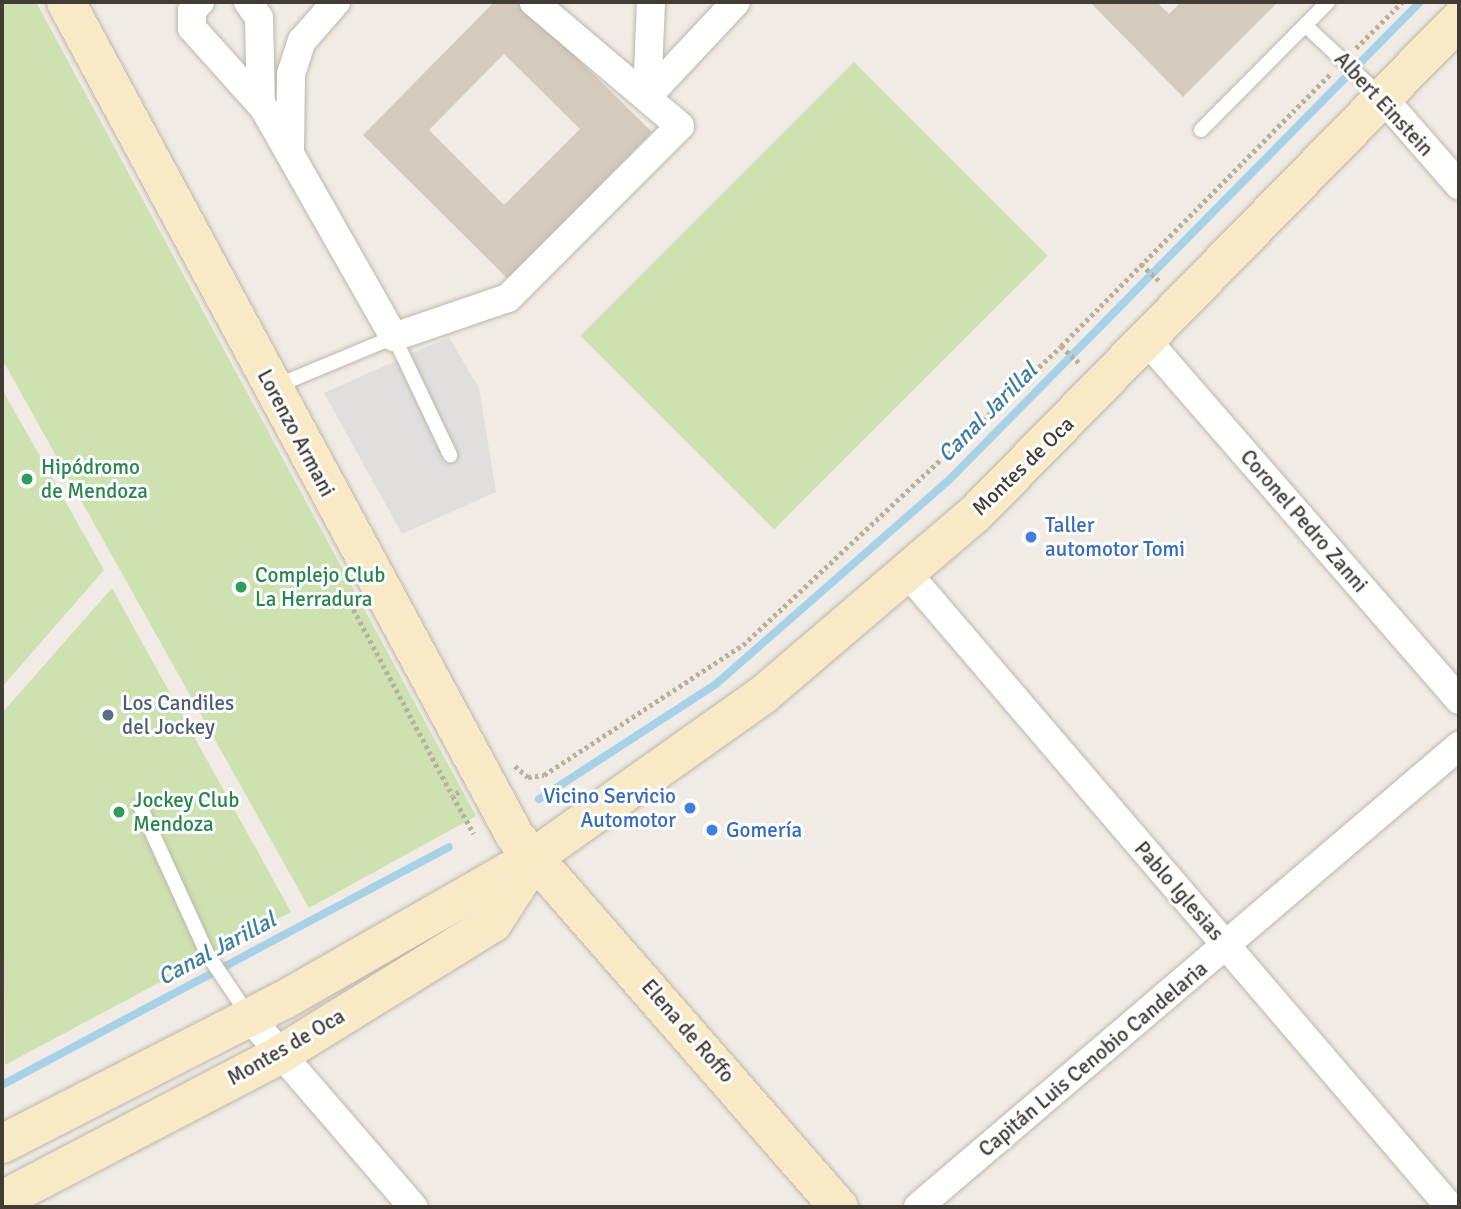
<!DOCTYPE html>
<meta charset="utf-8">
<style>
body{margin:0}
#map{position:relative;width:1461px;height:1209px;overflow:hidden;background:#f0ece5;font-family:Signika,sans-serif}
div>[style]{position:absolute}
.green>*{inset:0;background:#cee1b1;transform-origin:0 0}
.parking>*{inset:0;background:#e1dfdd}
.stream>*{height:8px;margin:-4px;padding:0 4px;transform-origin:4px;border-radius:4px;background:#a7d1e7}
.building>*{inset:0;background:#d4cabe}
.path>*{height:4.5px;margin-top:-2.25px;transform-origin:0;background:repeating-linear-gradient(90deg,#bbae9b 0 3.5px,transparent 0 7px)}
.roads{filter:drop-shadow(0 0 2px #beb6ab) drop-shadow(0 0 2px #beb6ab)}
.lane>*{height:14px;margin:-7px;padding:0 7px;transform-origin:7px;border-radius:7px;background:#fff}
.street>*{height:28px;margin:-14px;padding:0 14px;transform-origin:14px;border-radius:14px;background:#fff}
.secondary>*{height:38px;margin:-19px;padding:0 19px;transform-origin:19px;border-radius:19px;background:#f8eac7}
.dots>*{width:19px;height:19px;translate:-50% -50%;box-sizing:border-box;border:4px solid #fff;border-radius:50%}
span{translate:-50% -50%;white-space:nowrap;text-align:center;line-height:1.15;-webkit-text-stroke:6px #fff;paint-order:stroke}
.street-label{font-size:21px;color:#423c35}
.leisure-label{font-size:21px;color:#27864d}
.left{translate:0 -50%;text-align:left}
.shop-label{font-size:21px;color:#366cbe}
.right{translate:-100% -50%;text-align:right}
.service-label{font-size:21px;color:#4e5e75}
.water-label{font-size:23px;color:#3a7ca2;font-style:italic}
.frame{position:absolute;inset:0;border:4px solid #423c35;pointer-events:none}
</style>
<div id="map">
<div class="green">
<i style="clip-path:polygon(2px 2px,36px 2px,476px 816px,309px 908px,2px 359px)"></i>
<i style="left:854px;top:62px;width:274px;height:387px;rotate:45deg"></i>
<i style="clip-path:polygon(2px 389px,104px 570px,2px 687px)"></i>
<i style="clip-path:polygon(112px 588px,291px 912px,5px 1065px,2px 713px)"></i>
</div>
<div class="parking">
<i style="clip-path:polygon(449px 337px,479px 388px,496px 492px,402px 534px,324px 393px)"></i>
</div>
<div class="stream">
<i style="left:539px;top:799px;width:211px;rotate:-33deg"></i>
<i style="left:716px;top:684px;width:305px;rotate:-41.2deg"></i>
<i style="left:946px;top:483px;width:675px;rotate:-45.42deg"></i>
<i style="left:2px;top:1085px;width:506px;rotate:-28.03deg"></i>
</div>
<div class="building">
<i style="clip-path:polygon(evenodd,494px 2px,520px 2px,652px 132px,508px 279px,363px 135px,494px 2px,504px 54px,580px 129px,504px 205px,429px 130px,504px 54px)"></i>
<i style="clip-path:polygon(1090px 2px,1157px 2px,1169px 14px,1181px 2px,1278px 2px,1183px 97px)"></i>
</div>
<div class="path">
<i style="left:1356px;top:48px;width:65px;rotate:-45deg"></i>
<i style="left:1141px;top:264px;width:25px;rotate:43deg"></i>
<i style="left:1061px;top:346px;width:26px;rotate:43deg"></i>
<i style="left:347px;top:597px;width:225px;rotate:62deg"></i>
<i style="left:515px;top:766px;width:17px;rotate:40deg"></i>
<i style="left:528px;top:777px;width:16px;rotate:-7deg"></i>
<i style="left:544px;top:775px;width:238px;rotate:-33.2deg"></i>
<i style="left:743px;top:645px;width:436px;rotate:-43.2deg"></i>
<i style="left:1061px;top:346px;width:383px;rotate:-45.3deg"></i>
<i style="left:459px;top:792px;width:7px;rotate:146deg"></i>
<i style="left:453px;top:796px;width:43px;rotate:61.1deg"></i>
</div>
<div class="roads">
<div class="lane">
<i style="left:1305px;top:25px;width:104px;rotate:43.1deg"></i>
<i style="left:1201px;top:130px;width:180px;rotate:-45.2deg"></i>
<i style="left:274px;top:387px;width:130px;rotate:-22.6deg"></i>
<i style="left:394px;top:337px;width:131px;rotate:64.6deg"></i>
<i style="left:140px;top:806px;width:164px;rotate:65.5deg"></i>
<i style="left:208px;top:955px;width:73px;rotate:56.1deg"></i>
</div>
<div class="street">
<i style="left:200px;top:2px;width:12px;rotate:132deg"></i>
<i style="left:192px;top:11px;width:17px;rotate:90deg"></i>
<i style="left:192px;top:28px;width:106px;rotate:48.1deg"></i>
<i style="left:248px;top:2px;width:19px;rotate:55deg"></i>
<i style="left:259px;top:18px;width:85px;rotate:88.7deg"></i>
<i style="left:261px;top:103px;width:269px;rotate:60.4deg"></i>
<i style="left:394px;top:337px;width:120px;rotate:-18.9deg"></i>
<i style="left:508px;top:298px;width:243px;rotate:-45deg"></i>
<i style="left:680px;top:126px;width:192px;rotate:-139.7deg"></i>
<i style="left:647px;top:97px;width:130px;rotate:-46.9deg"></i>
<i style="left:647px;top:97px;width:95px;rotate:-87.6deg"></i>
<i style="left:1383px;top:98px;width:116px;rotate:48.9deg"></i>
<i style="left:290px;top:148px;width:74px;rotate:-89.2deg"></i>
<i style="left:291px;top:74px;width:35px;rotate:-72deg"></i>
<i style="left:302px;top:41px;width:52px;rotate:-48.9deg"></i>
<i style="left:1149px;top:343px;width:473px;rotate:49deg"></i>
<i style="left:909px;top:575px;width:832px;rotate:49.44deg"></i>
<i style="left:250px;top:1018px;width:250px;rotate:49.2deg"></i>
<i style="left:918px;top:1207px;width:711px;rotate:-40.44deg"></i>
</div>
<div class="secondary">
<i style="left:66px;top:2px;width:947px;rotate:61.7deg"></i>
<i style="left:515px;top:836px;width:493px;rotate:48.9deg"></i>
<i style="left:2px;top:1144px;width:317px;rotate:-27.1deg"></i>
<i style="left:284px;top:1000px;width:292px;rotate:-29.8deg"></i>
<i style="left:537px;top:855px;width:278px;rotate:-35.3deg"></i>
<i style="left:764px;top:694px;width:277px;rotate:-40.5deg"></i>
<i style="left:975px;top:514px;width:692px;rotate:-45.59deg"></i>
<i style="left:2px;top:1200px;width:315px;rotate:-27.6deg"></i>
<i style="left:281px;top:1054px;width:249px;rotate:-31.7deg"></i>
<i style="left:493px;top:923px;width:81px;rotate:-57.1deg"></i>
</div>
</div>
<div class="dots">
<i style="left:27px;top:479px;background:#2e9e5b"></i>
<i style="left:1031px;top:537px;background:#3f7fe0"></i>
<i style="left:241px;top:587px;background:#2e9e5b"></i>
<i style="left:108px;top:715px;background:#5c6f8a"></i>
<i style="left:690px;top:808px;background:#3f7fe0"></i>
<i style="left:119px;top:812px;background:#2e9e5b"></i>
<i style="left:712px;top:830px;background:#3f7fe0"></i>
</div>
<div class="street-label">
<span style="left:1384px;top:104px;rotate:47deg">Albert Einstein</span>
<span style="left:296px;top:433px;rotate:62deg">Lorenzo Armani</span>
<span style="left:1023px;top:466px;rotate:-44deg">Montes de Oca</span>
<span style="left:1304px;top:521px;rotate:49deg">Coronel Pedro Zanni</span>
<span style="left:1179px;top:891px;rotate:49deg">Pablo Iglesias</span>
<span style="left:688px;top:1031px;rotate:49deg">Elena de Roffo</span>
<span style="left:286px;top:1047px;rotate:-30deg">Montes de Oca</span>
<span style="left:1093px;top:1059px;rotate:-40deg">Capitán Luis Cenobio Candelaria</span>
</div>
<div class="leisure-label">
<span class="left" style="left:41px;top:479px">Hipódromo<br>de Mendoza</span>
<span class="left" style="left:255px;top:587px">Complejo Club<br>La Herradura</span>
<span class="left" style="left:133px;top:812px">Jockey Club<br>Mendoza</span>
</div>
<div class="shop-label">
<span class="left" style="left:1045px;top:537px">Taller<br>automotor Tomi</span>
<span class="right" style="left:676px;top:808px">Vicino Servicio<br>Automotor</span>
<span class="left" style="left:726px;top:830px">Gomería</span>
</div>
<div class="service-label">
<span class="left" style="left:122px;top:715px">Los Candiles<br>del Jockey</span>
</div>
<div class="water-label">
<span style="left:988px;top:413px;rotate:-45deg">Canal Jarillal</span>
<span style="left:217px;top:949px;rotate:-28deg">Canal Jarillal</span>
</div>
<div class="frame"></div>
</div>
